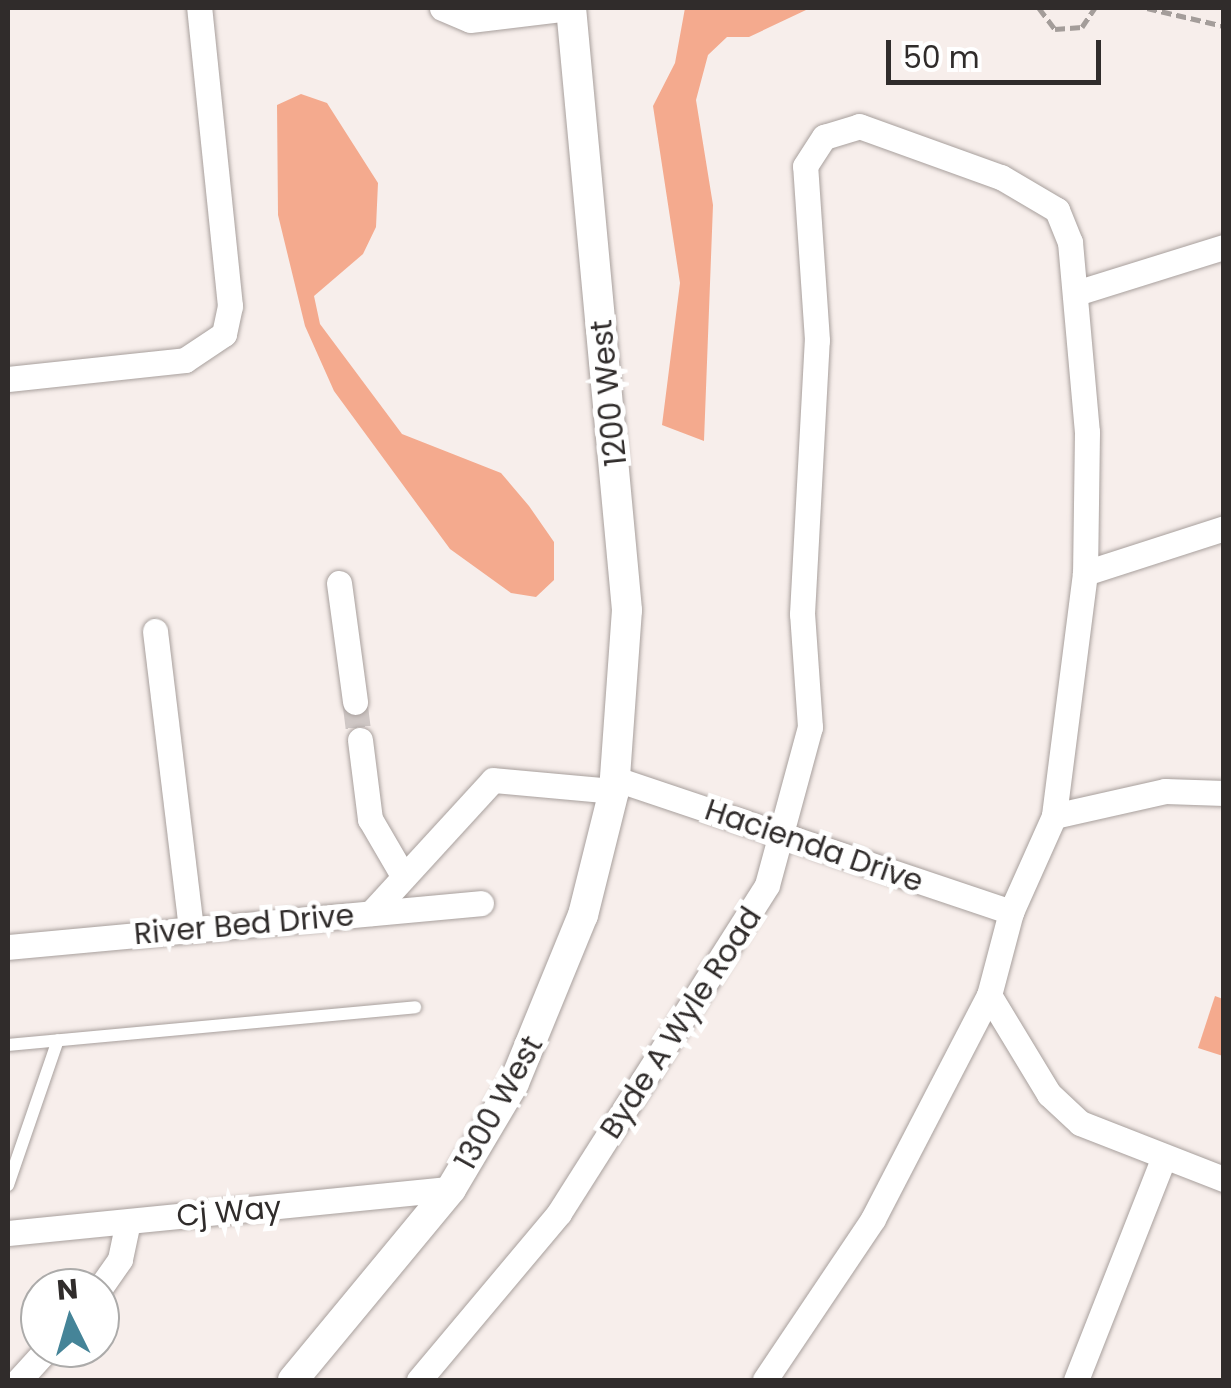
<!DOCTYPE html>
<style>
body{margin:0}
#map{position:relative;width:1231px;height:1388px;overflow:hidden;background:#f7eeeb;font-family:Poppins,sans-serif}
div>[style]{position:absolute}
.water>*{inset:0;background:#f4aa8e}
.minor-tunnel>*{height:25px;margin-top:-12.5px;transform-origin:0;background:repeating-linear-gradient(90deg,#cfc7c5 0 25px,transparent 0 37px)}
.path>*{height:5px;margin-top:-2.5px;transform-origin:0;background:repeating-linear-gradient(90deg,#a49d9a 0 10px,transparent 0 15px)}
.roads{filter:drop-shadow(0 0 2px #a8a09d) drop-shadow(0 0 2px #a8a09d)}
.service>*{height:12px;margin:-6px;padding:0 6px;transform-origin:6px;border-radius:6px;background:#fff}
.minor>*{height:25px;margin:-12.5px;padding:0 12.5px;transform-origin:12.5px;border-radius:12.5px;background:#fff}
.tertiary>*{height:30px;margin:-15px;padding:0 15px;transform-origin:15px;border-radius:15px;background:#fff}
span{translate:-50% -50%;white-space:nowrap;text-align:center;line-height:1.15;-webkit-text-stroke:10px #fff;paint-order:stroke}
.street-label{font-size:30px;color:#302c2b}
.frame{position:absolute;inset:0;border:10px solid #302c2b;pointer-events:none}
.north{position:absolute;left:20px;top:1268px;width:100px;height:100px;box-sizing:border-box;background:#fff;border:2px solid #acabaa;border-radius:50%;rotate:355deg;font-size:28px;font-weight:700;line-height:40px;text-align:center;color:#302c2b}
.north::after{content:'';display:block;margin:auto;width:35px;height:45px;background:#458498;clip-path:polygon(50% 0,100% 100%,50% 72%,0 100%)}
.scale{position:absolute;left:886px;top:40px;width:215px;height:45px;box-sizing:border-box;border:5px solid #302c2b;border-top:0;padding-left:12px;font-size:30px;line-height:35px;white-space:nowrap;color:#302c2b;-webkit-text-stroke:8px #fff;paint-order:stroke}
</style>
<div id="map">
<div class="water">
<i style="clip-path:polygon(685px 8px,884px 8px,806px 10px,749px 37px,727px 37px,708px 55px,696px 100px,713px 205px,704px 441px,662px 425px,680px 283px,653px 106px,675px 63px)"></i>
<i style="clip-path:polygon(301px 94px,327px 103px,378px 183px,376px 227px,363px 254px,314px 296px,320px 324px,402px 434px,501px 473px,529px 506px,554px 542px,554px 580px,536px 597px,511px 593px,450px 549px,334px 391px,305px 326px,278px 215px,277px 105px)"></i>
<i style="clip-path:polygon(1215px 996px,1223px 999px,1223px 1056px,1198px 1048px)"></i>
</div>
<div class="minor-tunnel">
<i style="left:355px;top:702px;width:38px;rotate:83deg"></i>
</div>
<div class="path">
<i style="left:1039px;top:8px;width:26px;rotate:53deg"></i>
<i style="left:1055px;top:29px;width:27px;rotate:-4deg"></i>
<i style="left:1082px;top:27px;width:23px;rotate:-56deg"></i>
<i style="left:1147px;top:8px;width:79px;rotate:13.2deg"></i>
</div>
<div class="roads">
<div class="service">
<i style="left:8px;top:1045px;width:409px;rotate:-5.3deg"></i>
<i style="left:8px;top:1185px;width:153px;rotate:-71deg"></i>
</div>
<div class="minor">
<i style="left:442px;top:8px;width:30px;rotate:23deg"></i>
<i style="left:470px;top:20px;width:102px;rotate:-6.8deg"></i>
<i style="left:1076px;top:293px;width:155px;rotate:-17.3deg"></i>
<i style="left:8px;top:379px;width:178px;rotate:-6.1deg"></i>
<i style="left:185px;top:360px;width:47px;rotate:-33.7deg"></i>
<i style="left:224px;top:334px;width:29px;rotate:-78deg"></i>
<i style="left:230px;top:306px;width:300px;rotate:-95.9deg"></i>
<i style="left:1085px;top:573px;width:146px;rotate:-17.9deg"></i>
<i style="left:339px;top:583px;width:120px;rotate:82.3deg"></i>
<i style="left:155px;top:631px;width:300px;rotate:83.1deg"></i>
<i style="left:360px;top:740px;width:80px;rotate:82.8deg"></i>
<i style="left:370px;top:819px;width:64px;rotate:59.8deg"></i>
<i style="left:616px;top:779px;width:417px;rotate:18.6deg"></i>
<i style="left:1054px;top:816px;width:114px;rotate:-12.7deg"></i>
<i style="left:1165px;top:791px;width:59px;rotate:1.9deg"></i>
<i style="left:371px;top:913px;width:180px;rotate:-47.5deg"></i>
<i style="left:493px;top:780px;width:121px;rotate:5.2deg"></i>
<i style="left:8px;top:947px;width:475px;rotate:-5.3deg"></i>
<i style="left:989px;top:995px;width:116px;rotate:58.8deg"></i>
<i style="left:1049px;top:1094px;width:42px;rotate:43.1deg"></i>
<i style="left:1080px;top:1123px;width:155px;rotate:21.3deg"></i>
<i style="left:8px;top:1233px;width:445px;rotate:-5.7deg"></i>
<i style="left:100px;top:1288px;width:35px;rotate:-55deg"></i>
<i style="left:120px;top:1259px;width:38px;rotate:-78deg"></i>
<i style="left:19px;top:1380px;width:43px;rotate:-47.8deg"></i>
<i style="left:419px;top:1380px;width:218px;rotate:-50deg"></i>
<i style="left:559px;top:1213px;width:388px;rotate:-57.6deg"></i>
<i style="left:767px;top:885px;width:164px;rotate:-74.8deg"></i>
<i style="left:810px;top:727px;width:113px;rotate:-94deg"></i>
<i style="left:802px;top:614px;width:274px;rotate:-86.9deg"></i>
<i style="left:817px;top:340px;width:174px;rotate:-93.9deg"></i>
<i style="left:805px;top:166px;width:35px;rotate:-57deg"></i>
<i style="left:824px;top:137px;width:37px;rotate:-17deg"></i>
<i style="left:859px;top:126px;width:151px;rotate:19.8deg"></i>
<i style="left:1001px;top:177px;width:65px;rotate:30.5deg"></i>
<i style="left:1057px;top:210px;width:35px;rotate:68deg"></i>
<i style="left:1070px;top:242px;width:191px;rotate:84.9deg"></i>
<i style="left:1087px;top:432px;width:141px;rotate:90.8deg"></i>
<i style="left:1085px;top:573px;width:245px;rotate:97.3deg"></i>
<i style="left:1054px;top:816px;width:105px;rotate:114.1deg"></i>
<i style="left:1011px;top:912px;width:86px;rotate:104.8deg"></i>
<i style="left:989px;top:995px;width:252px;rotate:117.4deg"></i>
<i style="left:873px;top:1219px;width:194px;rotate:123.9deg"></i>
<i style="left:1076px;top:1380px;width:238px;rotate:-68.5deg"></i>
</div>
<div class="tertiary">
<i style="left:293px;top:1380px;width:248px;rotate:-50.4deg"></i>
<i style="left:451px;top:1189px;width:123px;rotate:-59.3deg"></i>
<i style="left:514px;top:1083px;width:182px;rotate:-67.7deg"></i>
<i style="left:583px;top:915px;width:128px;rotate:-76deg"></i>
<i style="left:614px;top:791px;width:181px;rotate:-85.9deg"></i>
<i style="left:627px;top:610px;width:605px;rotate:-95.31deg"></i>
</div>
</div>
<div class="street-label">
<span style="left:609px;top:393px;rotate:-96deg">1200 West</span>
<span style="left:814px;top:846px;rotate:19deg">Hacienda Drive</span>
<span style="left:244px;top:925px;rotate:-5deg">River Bed Drive</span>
<span style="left:681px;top:1023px;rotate:-57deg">Byde A Wyle Road</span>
<span style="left:499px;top:1103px;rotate:-61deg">1300 West</span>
<span style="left:229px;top:1212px;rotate:-5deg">Cj Way</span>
</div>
<div class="frame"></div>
<div class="north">N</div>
<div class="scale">50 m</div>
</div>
